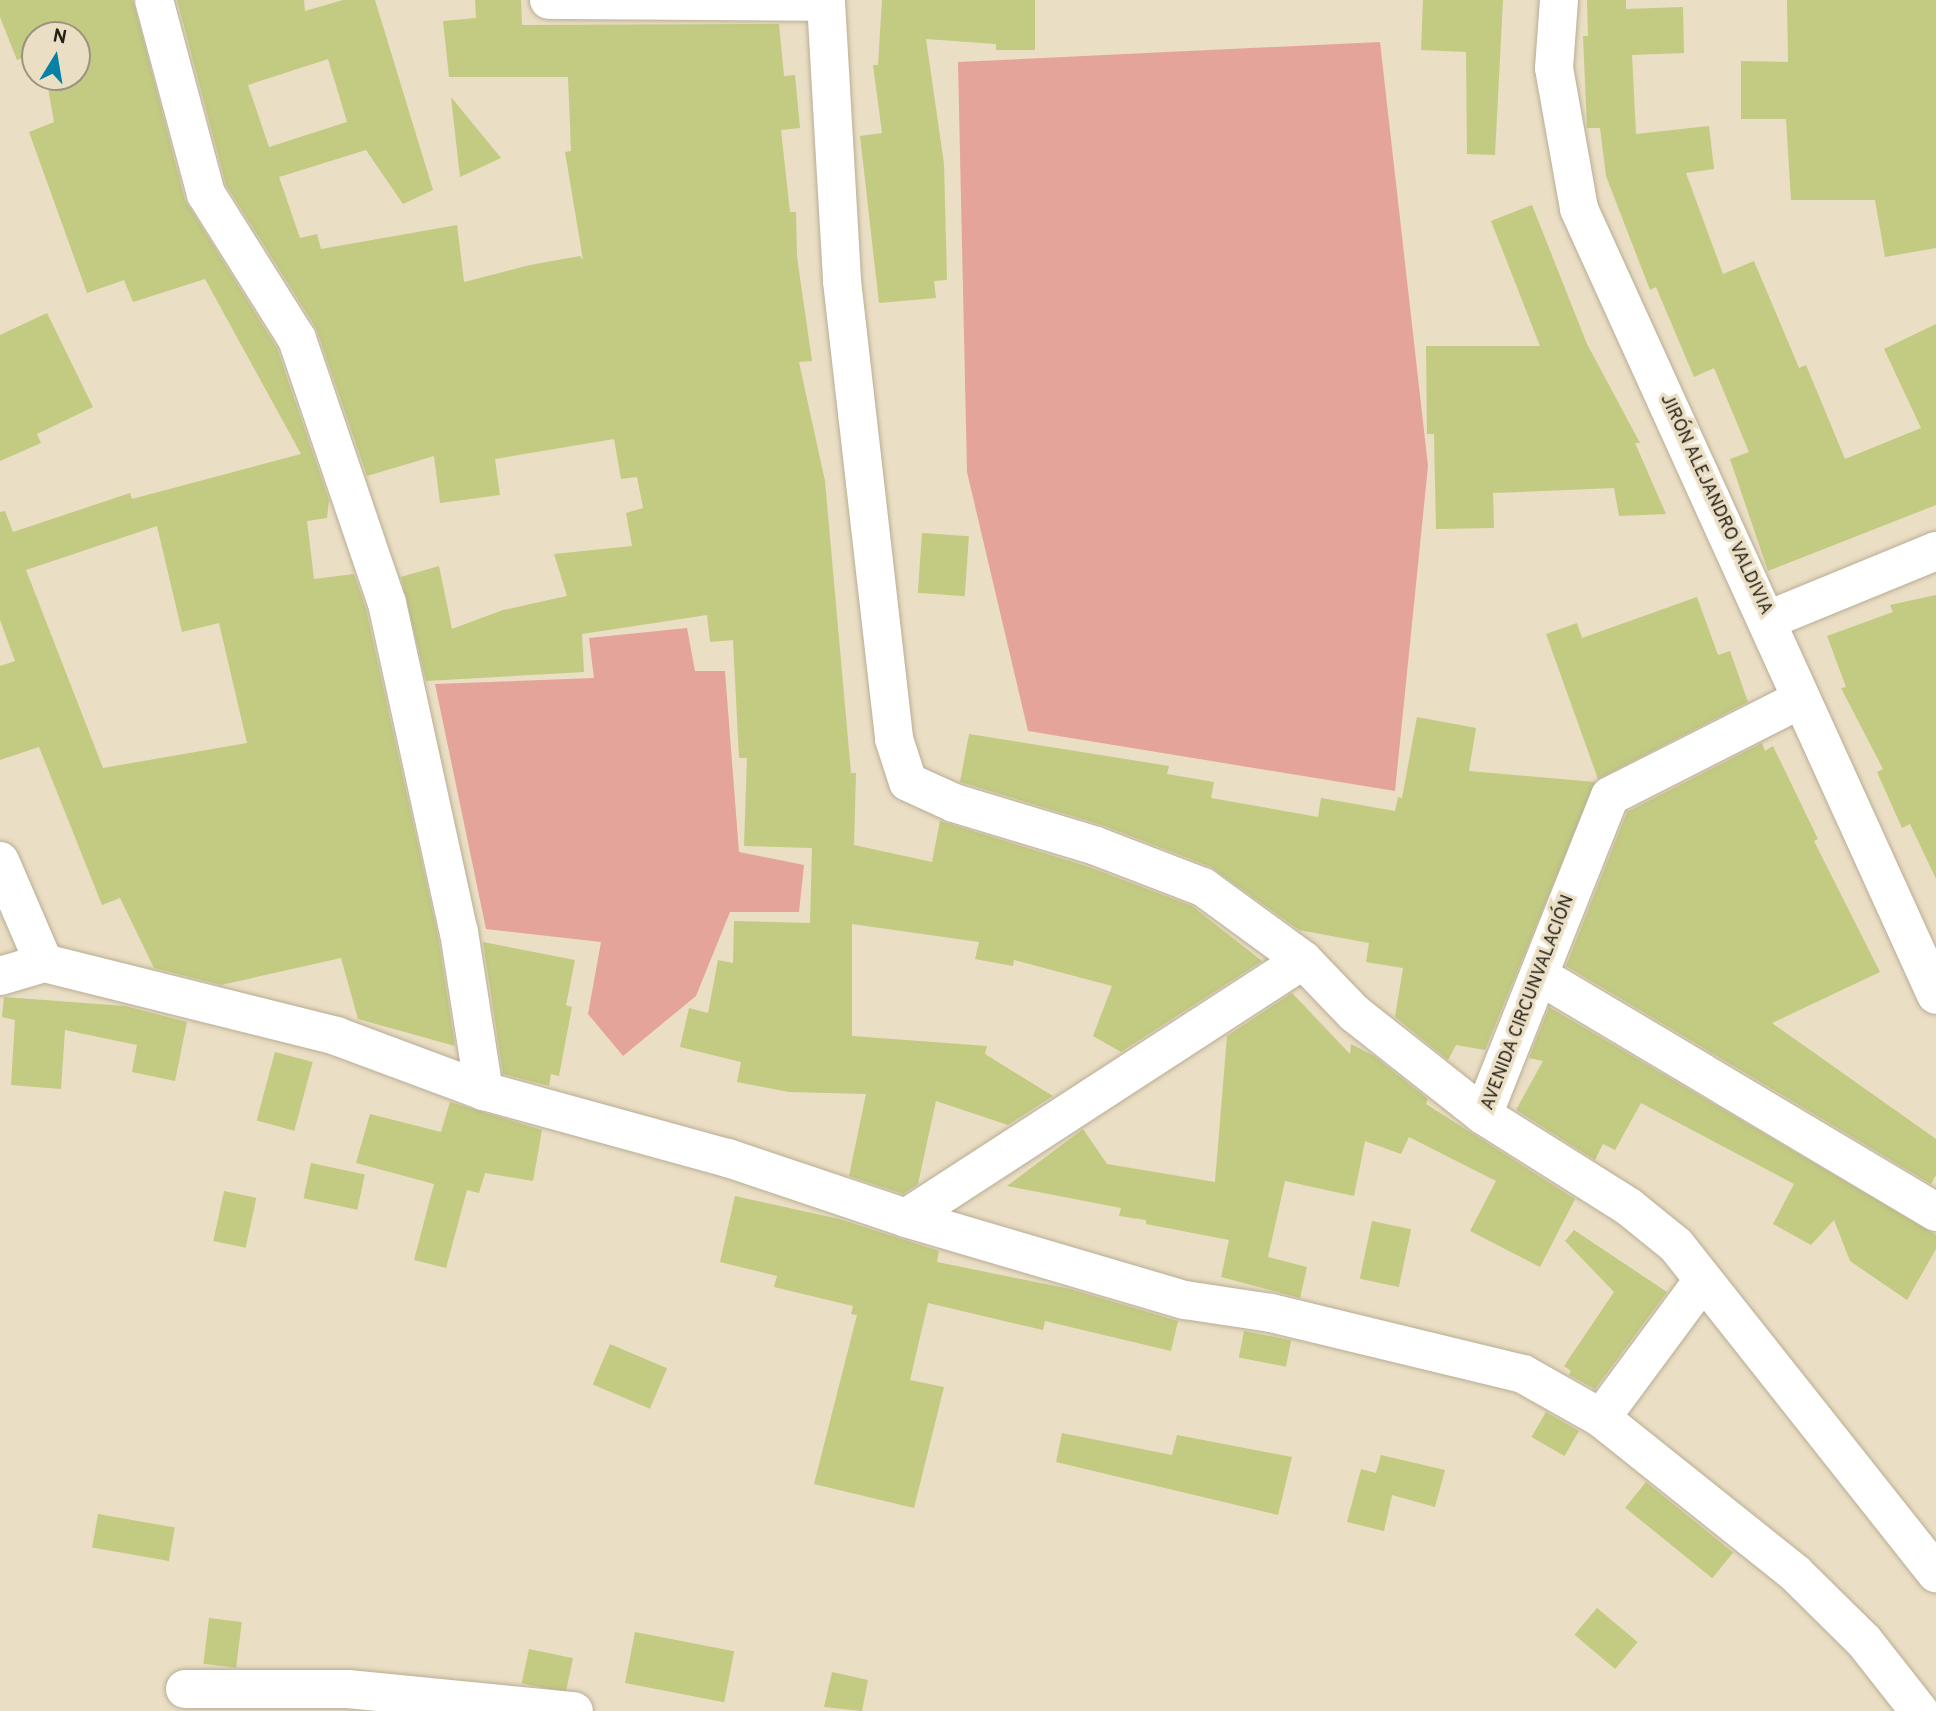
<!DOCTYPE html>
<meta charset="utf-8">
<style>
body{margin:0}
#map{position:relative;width:1936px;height:1711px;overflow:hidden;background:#eadec4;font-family:Overpass,sans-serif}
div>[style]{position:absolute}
.green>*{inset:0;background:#e5a49a}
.building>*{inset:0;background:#c2cb81;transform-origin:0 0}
.roads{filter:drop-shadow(0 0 2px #b9ad95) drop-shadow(0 0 2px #b9ad95)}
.minor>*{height:38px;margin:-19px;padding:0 19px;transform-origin:19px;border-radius:19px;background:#fff}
span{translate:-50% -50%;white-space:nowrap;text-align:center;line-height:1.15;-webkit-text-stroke:7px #eadec4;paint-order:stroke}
.street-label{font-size:18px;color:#252118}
.north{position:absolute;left:21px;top:21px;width:70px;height:70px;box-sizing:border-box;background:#eadec4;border:2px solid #9b927f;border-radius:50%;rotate:11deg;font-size:19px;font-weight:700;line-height:28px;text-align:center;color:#252118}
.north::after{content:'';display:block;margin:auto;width:24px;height:32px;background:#0682a7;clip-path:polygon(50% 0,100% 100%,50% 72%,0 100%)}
</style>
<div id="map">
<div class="green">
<i style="clip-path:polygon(1380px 42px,1428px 466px,1395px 791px,1028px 731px,967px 472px,958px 62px)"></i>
<i style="clip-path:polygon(687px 628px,695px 671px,725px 671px,739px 852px,804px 865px,799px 912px,730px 912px,696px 996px,623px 1056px,588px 1014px,601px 942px,486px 929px,435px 684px,594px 678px,589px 638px)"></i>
</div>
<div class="building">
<i style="clip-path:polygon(evenodd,0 0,133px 0,185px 200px,277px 348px,329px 500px,327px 518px,307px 521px,314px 579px,354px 574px,366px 609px,438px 936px,455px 1046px,358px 1019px,341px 958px,221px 985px,154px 968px,120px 898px,102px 905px,39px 747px,0 760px,0 666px,15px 661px,0 620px,0 512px,5px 511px,13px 532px,130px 493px,132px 499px,301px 454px,205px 279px,133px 302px,124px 280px,87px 293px,29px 132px,54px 122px,46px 77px,77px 77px,77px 35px,35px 35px,35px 53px,17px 60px,0 17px,0 0,157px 526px,182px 632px,219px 623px,247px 743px,103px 768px,26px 570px,157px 526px)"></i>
<i style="clip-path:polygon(evenodd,177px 0,304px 0,305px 11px,343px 0,375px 0,433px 190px,403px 204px,366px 150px,279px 177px,300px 238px,317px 234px,321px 249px,457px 225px,464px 282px,530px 265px,580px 256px,583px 260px,565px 152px,571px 151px,568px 77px,449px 77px,443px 21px,476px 18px,475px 0,521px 0,522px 25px,779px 24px,784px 76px,795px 75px,800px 128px,781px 130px,790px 212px,796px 212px,797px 257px,812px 361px,799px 362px,825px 481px,851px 773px,856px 773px,854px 845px,932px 862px,940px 821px,1089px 867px,1192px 906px,1262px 961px,1121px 1052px,1093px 1036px,1112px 986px,1014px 960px,1013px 966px,975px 959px,979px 942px,852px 924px,852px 1036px,987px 1046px,985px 1054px,1053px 1096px,1008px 1125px,936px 1101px,918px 1184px,903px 1194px,849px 1176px,866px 1094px,789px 1092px,737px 1082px,741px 1062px,680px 1047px,689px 1008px,708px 1013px,718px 960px,733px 963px,734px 921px,810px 923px,812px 848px,744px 846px,747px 758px,739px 758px,733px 640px,710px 642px,707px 615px,582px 634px,584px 672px,426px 681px,401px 577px,439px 566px,452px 629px,503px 610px,567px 596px,554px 554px,632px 546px,626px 513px,643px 508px,637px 477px,621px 479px,614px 439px,495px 459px,500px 495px,440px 503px,434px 456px,367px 476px,316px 328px,226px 185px,177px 0,328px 59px,347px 122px,269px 147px,248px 85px,328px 59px)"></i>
<i style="clip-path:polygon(882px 0,1035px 0,1035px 50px,996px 50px,996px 44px,926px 39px,944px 164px,947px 280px,934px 281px,936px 298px,879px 303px,860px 136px,882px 133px,873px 65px,878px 65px)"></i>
<i style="clip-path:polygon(1423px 0,1503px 0,1495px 155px,1467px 154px,1466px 52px,1421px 50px)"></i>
<i style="clip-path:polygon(1587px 0,1626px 0,1626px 9px,1683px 7px,1684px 53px,1632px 55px,1636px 134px,1709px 126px,1714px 169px,1686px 173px,1723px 274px,1754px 261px,1799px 368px,1806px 365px,1845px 459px,1921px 428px,1884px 349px,1936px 324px,1936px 505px,1768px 571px,1730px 459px,1749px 452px,1714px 368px,1694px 377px,1656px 287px,1650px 290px,1606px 176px,1600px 128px,1587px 128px,1583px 36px,1588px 36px)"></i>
<i style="clip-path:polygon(1787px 0,1936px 0,1936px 248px,1885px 257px,1875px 200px,1791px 200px,1786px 119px,1741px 119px,1741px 61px,1788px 62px)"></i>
<i style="clip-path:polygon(451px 97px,501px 158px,460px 177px)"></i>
<i style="clip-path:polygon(1532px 205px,1587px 344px,1640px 443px,1635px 443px,1666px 514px,1619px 516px,1614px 488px,1493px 493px,1494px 528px,1436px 529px,1434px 434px,1427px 434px,1426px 346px,1540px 346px,1491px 221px)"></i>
<i style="clip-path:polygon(47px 313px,93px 407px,37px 434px,41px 443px,0 461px,0 335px)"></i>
<i style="left:922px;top:533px;width:47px;height:60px;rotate:4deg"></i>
<i style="clip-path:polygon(1936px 595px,1936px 879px,1910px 824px,1902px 828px,1877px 772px,1883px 769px,1841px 688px,1846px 687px,1827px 636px,1893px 612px,1890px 605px)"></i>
<i style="clip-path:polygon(1697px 597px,1718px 655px,1730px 651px,1748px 702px,1598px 779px,1546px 634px,1577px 623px,1582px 638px)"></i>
<i style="clip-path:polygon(1417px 717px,1476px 728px,1469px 771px,1595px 782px,1485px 1050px,1456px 1045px,1448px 1060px,1395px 1017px,1403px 968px,1366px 962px,1369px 943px,1299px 930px,1211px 867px,1102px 825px,960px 782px,969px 734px,1169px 766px,1167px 774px,1214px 782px,1211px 798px,1318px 817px,1321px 798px,1395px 811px,1398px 797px,1402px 798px)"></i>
<i style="clip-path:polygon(1762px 743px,1765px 751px,1773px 746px,1818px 839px,1814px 841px,1880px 972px,1772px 1023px,1936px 1139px,1936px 1175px,1931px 1184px,1566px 966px,1627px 812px)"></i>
<i style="clip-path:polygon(483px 942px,575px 960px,566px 1005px,572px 1007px,559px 1076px,551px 1074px,549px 1086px,503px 1074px)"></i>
<i style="clip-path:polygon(1292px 993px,1350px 1054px,1351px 1044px,1374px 1056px,1428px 1099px,1426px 1104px,1575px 1199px,1540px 1267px,1470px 1231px,1496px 1181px,1409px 1137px,1401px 1154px,1365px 1141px,1354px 1196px,1285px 1181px,1268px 1257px,1307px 1267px,1300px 1298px,1221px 1277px,1229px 1240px,1146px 1224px,1146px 1220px,1119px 1216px,1121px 1208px,1007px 1186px,1083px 1129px,1107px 1164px,1215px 1182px,1227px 1036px)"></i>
<i style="clip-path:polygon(4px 997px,125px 1006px,187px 1022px,175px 1081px,132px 1072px,137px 1045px,65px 1030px,61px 1089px,11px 1085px,15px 1020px,2px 1017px)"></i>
<i style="clip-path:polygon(1549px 1007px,1936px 1235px,1936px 1249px,1907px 1300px,1850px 1261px,1834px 1220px,1811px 1245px,1773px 1224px,1794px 1184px,1641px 1103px,1615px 1150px,1603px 1144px,1595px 1160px,1516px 1110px,1543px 1061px,1529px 1058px)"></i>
<i style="left:275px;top:1052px;width:39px;height:71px;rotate:15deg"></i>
<i style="clip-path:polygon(450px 1102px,542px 1130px,533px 1181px,485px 1173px,479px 1193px,467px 1190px,446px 1268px,414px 1260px,434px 1184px,356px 1163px,370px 1114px,441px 1132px)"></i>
<i style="left:311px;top:1163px;width:55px;height:36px;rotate:12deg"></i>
<i style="left:224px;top:1191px;width:33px;height:51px;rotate:12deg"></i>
<i style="clip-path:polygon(735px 1196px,839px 1219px,939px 1251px,937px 1262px,1070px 1289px,1178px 1321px,1171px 1351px,1045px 1321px,1043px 1330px,928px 1303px,910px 1380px,944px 1387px,914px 1508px,814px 1484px,857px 1315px,851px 1314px,853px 1306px,774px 1287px,777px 1276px,720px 1262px)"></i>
<i style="left:1372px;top:1221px;width:40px;height:59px;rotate:12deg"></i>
<i style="clip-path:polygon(1574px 1230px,1667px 1292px,1595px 1389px,1569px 1375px,1571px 1371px,1564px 1366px,1614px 1292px,1565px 1241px)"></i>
<i style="left:1244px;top:1331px;width:48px;height:27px;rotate:11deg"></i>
<i style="left:610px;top:1344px;width:62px;height:44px;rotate:23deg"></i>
<i style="left:1546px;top:1412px;width:38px;height:29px;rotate:30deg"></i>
<i style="clip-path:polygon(1062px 1433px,1172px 1455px,1177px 1435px,1292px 1457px,1278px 1515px,1056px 1462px)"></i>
<i style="clip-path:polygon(1381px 1455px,1445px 1470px,1435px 1507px,1392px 1495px,1384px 1531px,1347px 1522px,1361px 1469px,1376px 1473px)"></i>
<i style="left:1646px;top:1482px;width:112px;height:33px;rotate:39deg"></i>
<i style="left:98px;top:1514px;width:78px;height:34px;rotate:10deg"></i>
<i style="left:1597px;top:1608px;width:53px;height:35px;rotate:40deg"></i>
<i style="left:209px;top:1618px;width:33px;height:46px;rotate:7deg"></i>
<i style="left:635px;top:1632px;width:101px;height:52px;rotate:11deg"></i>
<i style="left:529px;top:1649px;width:45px;height:35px;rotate:12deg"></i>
<i style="clip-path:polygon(832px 1672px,868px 1680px,862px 1711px,824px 1707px)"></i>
</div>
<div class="roads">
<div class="minor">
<i style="left:154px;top:0;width:201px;rotate:75deg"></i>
<i style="left:206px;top:194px;width:171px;rotate:57.9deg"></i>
<i style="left:297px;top:339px;width:279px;rotate:71.2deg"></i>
<i style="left:387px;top:603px;width:337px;rotate:77.7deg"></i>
<i style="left:459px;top:932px;width:161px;rotate:81.1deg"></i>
<i style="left:549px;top:0;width:277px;rotate:0.4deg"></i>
<i style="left:826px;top:2px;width:279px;rotate:86.7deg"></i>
<i style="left:842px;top:281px;width:461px;rotate:83.5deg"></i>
<i style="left:894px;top:739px;width:45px;rotate:72deg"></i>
<i style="left:908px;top:782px;width:51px;rotate:24.5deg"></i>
<i style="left:954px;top:803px;width:148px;rotate:16.8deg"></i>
<i style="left:1096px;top:846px;width:115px;rotate:21deg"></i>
<i style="left:1203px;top:887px;width:124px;rotate:36.1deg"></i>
<i style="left:1559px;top:0;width:68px;rotate:94.2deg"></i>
<i style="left:1554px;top:68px;width:143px;rotate:79.9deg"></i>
<i style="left:1579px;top:209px;width:863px;rotate:65.57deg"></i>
<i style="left:1768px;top:620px;width:182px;rotate:-22.3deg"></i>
<i style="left:0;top:861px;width:111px;rotate:66.7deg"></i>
<i style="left:0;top:976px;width:46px;rotate:-16.5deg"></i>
<i style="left:44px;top:963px;width:301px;rotate:14deg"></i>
<i style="left:336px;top:1036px;width:158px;rotate:20.4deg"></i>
<i style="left:484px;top:1091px;width:253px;rotate:15.4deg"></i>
<i style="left:728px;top:1158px;width:188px;rotate:18.6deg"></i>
<i style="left:906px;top:1218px;width:291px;rotate:16.4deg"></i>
<i style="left:1185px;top:1300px;width:87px;rotate:8.6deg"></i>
<i style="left:1271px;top:1313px;width:259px;rotate:13.6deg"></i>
<i style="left:1523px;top:1374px;width:90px;rotate:29.4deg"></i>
<i style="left:1601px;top:1418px;width:248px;rotate:38.6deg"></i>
<i style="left:1795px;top:1573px;width:97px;rotate:44.6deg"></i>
<i style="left:1864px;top:1641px;width:89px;rotate:51.8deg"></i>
<i style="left:1540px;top:976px;width:461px;rotate:30.8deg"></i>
<i style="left:1483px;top:1115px;width:343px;rotate:-68.3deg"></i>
<i style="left:1610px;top:796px;width:212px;rotate:-26.9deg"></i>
<i style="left:906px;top:1218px;width:473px;rotate:-33deg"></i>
<i style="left:1303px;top:960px;width:74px;rotate:46.1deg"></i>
<i style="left:1354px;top:1013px;width:164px;rotate:38.3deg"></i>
<i style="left:1483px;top:1115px;width:173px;rotate:32.2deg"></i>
<i style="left:1629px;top:1207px;width:60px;rotate:39deg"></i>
<i style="left:1676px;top:1245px;width:419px;rotate:51.6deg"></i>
<i style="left:1601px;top:1418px;width:168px;rotate:-53.5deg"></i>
<i style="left:185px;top:1689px;width:163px"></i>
<i style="left:348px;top:1689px;width:227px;rotate:5.6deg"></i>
</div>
</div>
<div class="street-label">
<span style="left:1715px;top:505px;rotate:65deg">JIRÓN ALEJANDRO VALDIVIA</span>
<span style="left:1529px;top:1003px;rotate:-69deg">AVENIDA CIRCUNVALACIÓN</span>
</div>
<div class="north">N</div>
</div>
